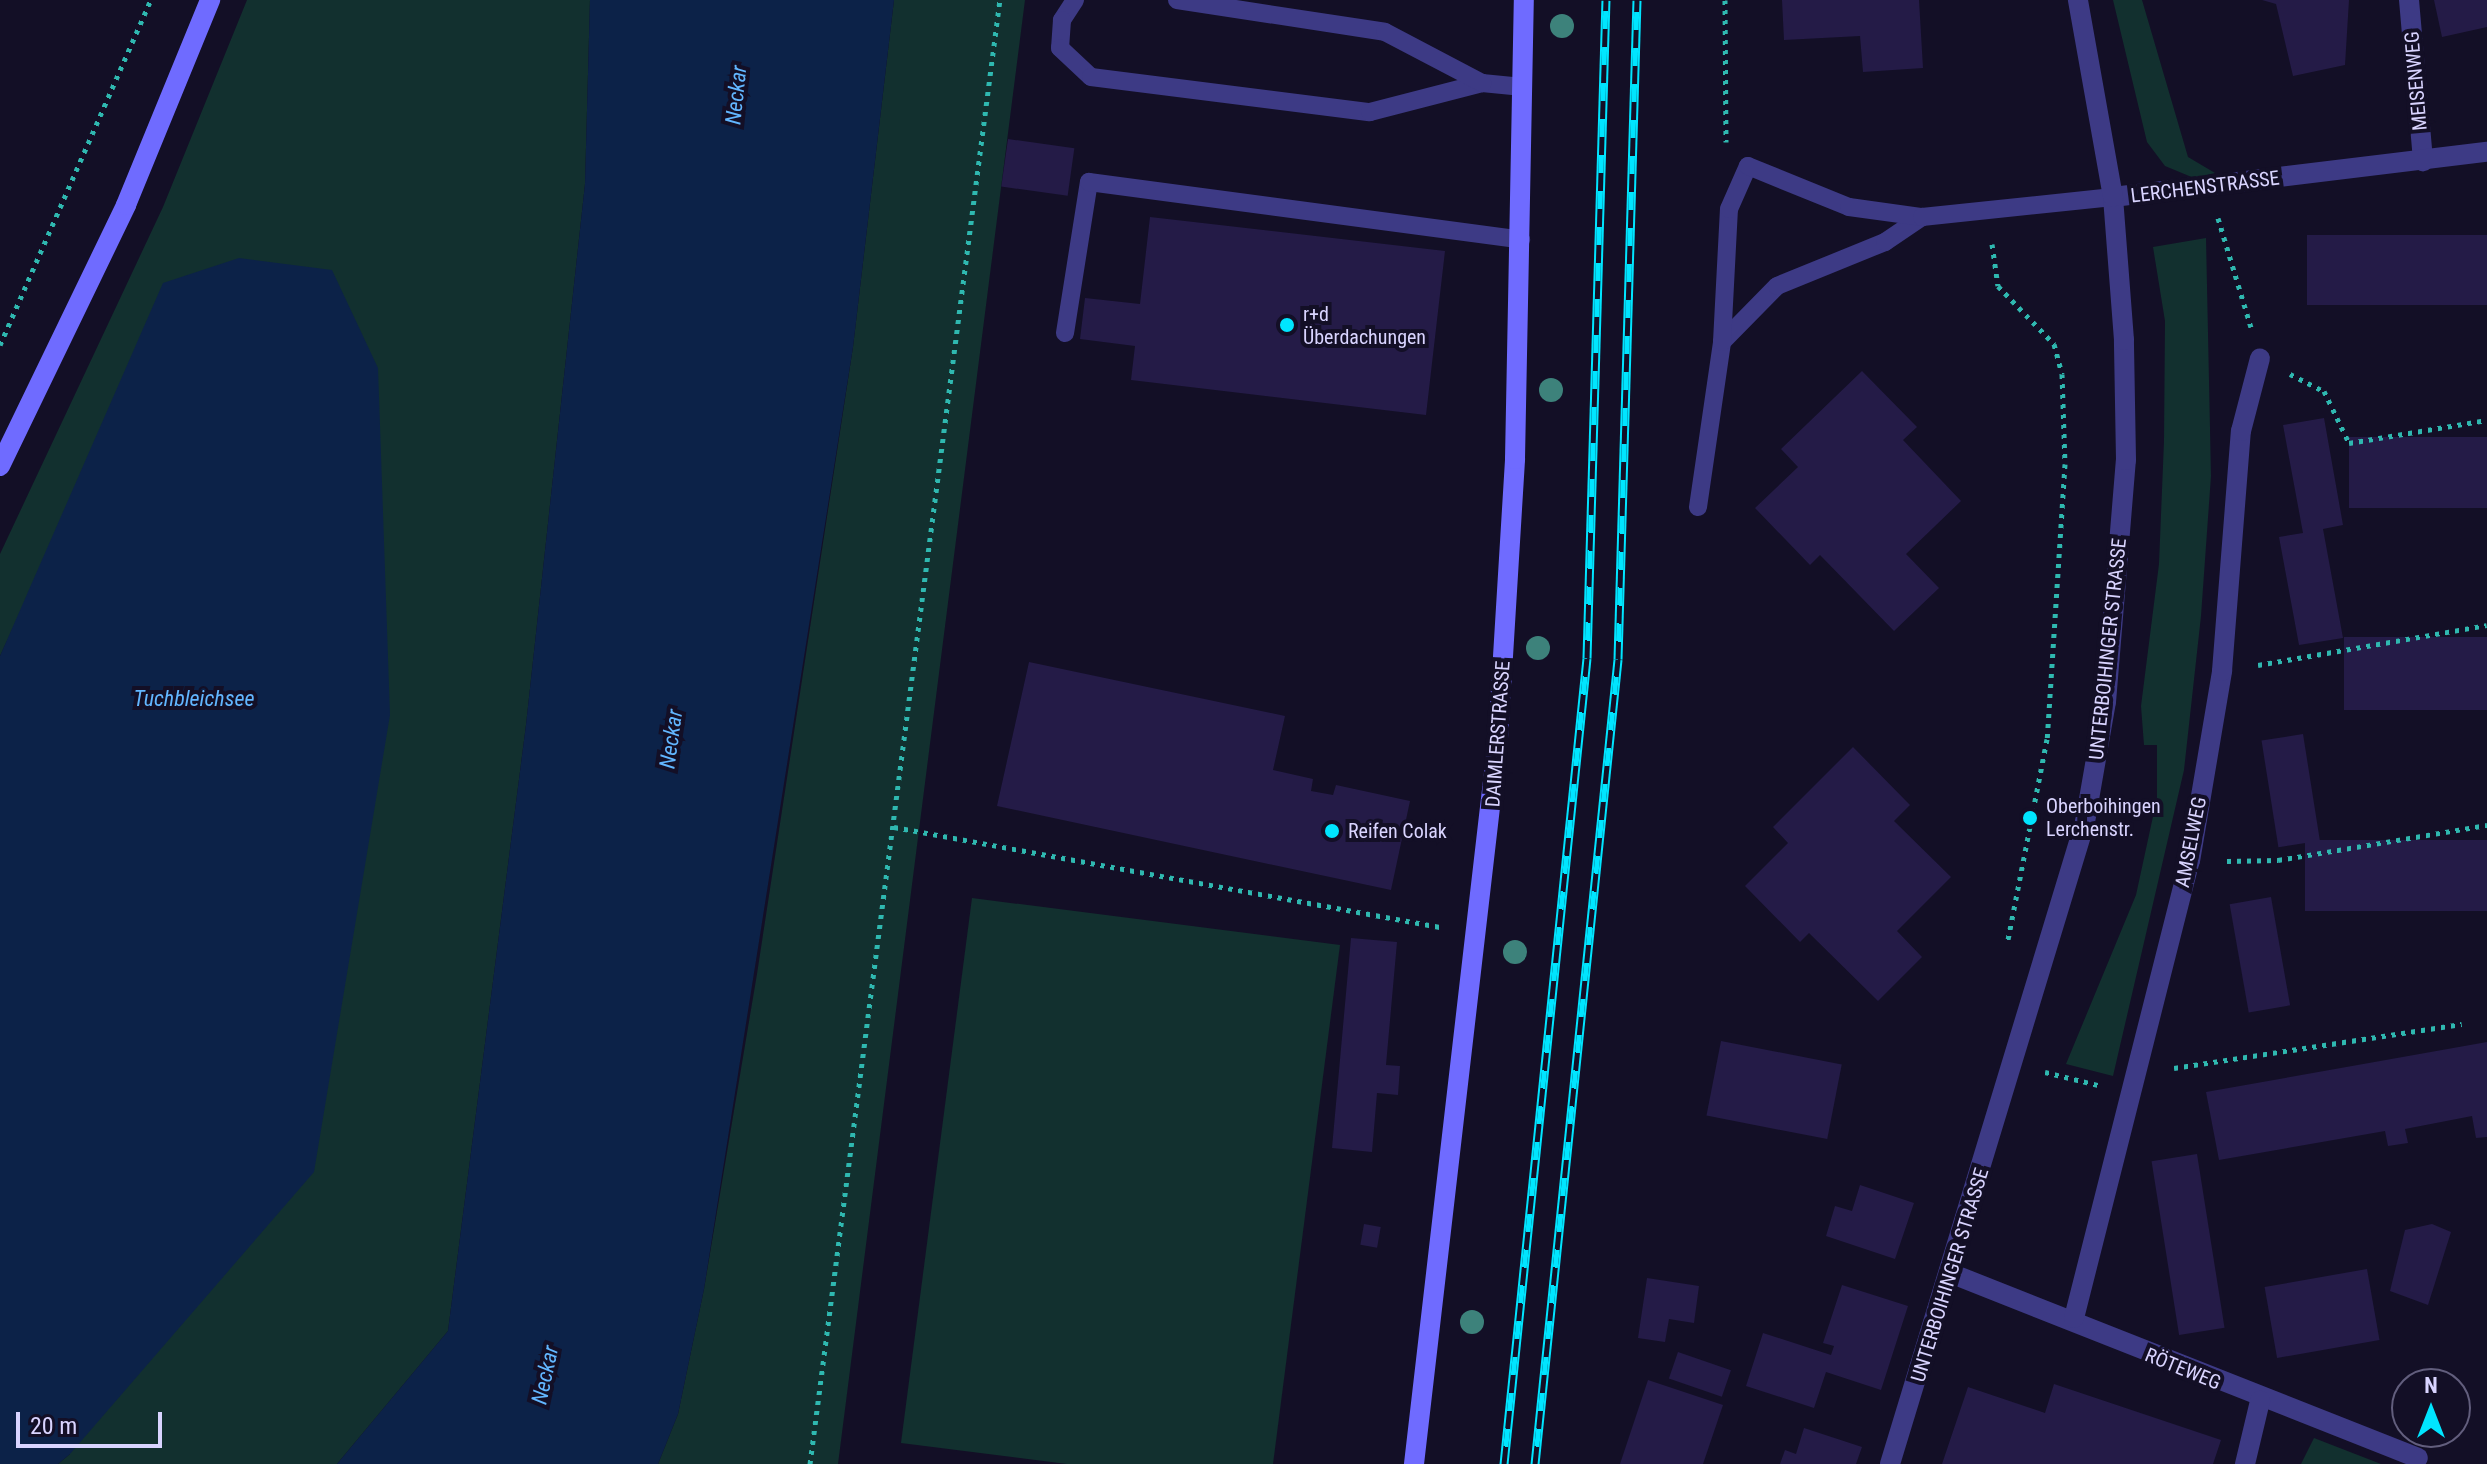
<!DOCTYPE html>
<meta charset="utf-8">
<style>
body{margin:0}
#map{position:relative;width:2487px;height:1464px;overflow:hidden;background:#130f26;font-family:"Roboto Condensed",sans-serif}
div>[style]{position:absolute}
.green>*{inset:0;background:#12302f}
.water>*{inset:0;background:#0c2248}
.building>*{inset:0;background:#241b47;transform-origin:0 0}
.path>*{height:5px;margin-top:-2.5px;transform-origin:0;background:repeating-linear-gradient(90deg,#2fb8b0 0 4px,transparent 0 10px)}
.lane>*{height:18px;margin:-9px;padding:0 9px;transform-origin:9px;border-radius:9px;background:#3d3a85}
.street>*{height:20px;margin:-10px;padding:0 10px;transform-origin:10px;border-radius:10px;background:#3d3a85}
.secondary>*{height:20px;margin:-10px;padding:0 10px;transform-origin:10px;border-radius:10px;background:#6f6bff}
.rail>*{height:9px;margin-top:-4.5px;transform-origin:0;background:repeating-linear-gradient(90deg,#130f26 0 18px,#00e5ff 0 36px);box-sizing:border-box;border-block:2px solid #00e5ff}
.trees>*{width:24px;height:24px;margin:-12px;border-radius:50%;background:#3d827b}
.dots>*{width:22px;height:22px;translate:-50% -50%;box-sizing:border-box;border:4px solid #130f26;border-radius:50%}
span{translate:-50% -50%;white-space:nowrap;text-align:center;line-height:1.15;-webkit-text-stroke:8px #130f26;paint-order:stroke}
.street-label{font-size:20px;color:#d9d4ff}
.poi-label{font-size:20px;color:#d9d4ff}
.left{translate:0 -50%;text-align:left}
.water-label{font-size:22px;color:#62b6ff;font-style:italic}
.north{position:absolute;left:2391px;top:1368px;width:80px;height:80px;box-sizing:border-box;background:#130f26;border:2px solid #625e7d;border-radius:50%;rotate:0deg;font-size:22px;font-weight:700;line-height:32px;text-align:center;color:#d9d4ff}
.north::after{content:'';display:block;margin:auto;width:28px;height:36px;background:#00e5ff;clip-path:polygon(50% 0,100% 100%,50% 72%,0 100%)}
.scale{position:absolute;left:16px;top:1412px;width:146px;height:36px;box-sizing:border-box;border:4px solid #d9d4ff;border-top:0;padding-left:10px;font-size:24px;line-height:28px;white-space:nowrap;color:#d9d4ff;-webkit-text-stroke:6px #130f26;paint-order:stroke}
</style>
<div id="map">
<div class="green">
<i style="clip-path:polygon(247px 0,590px 0,585px 184px,526px 725px,448px 1331px,337px 1464px,58px 1464px,70px 1454px,82px 478px,0 656px,0 554px,163px 207px)"></i>
<i style="clip-path:polygon(894px 0,1025px 0,838px 1464px,658px 1464px,678px 1414px,704px 1289px,757px 974px,853px 347px)"></i>
<i style="clip-path:polygon(2113px 0,2142px 0,2188px 157px,2215px 173px,2194px 178px,2165px 166px,2147px 142px)"></i>
<i style="clip-path:polygon(2206px 238px,2211px 476px,2201px 616px,2184px 770px,2113px 1076px,2066px 1064px,2136px 895px,2157px 798px,2157px 745px,2144px 745px,2141px 706px,2159px 564px,2164px 441px,2165px 321px,2153px 247px)"></i>
<i style="clip-path:polygon(972px 898px,1340px 945px,1273px 1464px,1067px 1464px,901px 1443px)"></i>
<i style="clip-path:polygon(2314px 1438px,2381px 1464px,2301px 1464px)"></i>
</div>
<div class="water">
<i style="clip-path:polygon(590px 0,894px 0,853px 347px,704px 1289px,678px 1414px,658px 1464px,337px 1464px,448px 1331px,526px 725px,585px 184px)"></i>
<i style="clip-path:polygon(239px 258px,332px 270px,378px 368px,390px 715px,314px 1172px,70px 1454px,58px 1464px,0 1464px,0 656px,163px 283px)"></i>
</div>
<div class="building">
<i style="clip-path:polygon(1782px 0,1919px 0,1923px 68px,1863px 72px,1860px 36px,1784px 40px)"></i>
<i style="clip-path:polygon(2262px 0,2349px 0,2345px 65px,2293px 76px,2276px 4px)"></i>
<i style="clip-path:polygon(2434px 0,2487px 0,2487px 27px,2442px 37px)"></i>
<i style="left:1008px;top:139px;width:67px;height:48px;rotate:8deg"></i>
<i style="clip-path:polygon(1150px 217px,1445px 251px,1426px 415px,1131px 380px,1135px 346px,1080px 339px,1085px 298px,1140px 304px)"></i>
<i style="left:2487px;top:235px;width:70px;height:180px;rotate:90deg"></i>
<i style="clip-path:polygon(1862px 371px,1917px 427px,1903px 440px,1961px 501px,1906px 554px,1939px 588px,1894px 631px,1820px 555px,1810px 565px,1755px 508px,1798px 467px,1781px 449px)"></i>
<i style="clip-path:polygon(2324px 418px,2343px 525px,2323px 529px,2343px 638px,2299px 645px,2279px 537px,2303px 533px,2283px 425px)"></i>
<i style="left:2487px;top:437px;width:71px;height:138px;rotate:90deg"></i>
<i style="left:2487px;top:637px;width:73px;height:143px;rotate:90deg"></i>
<i style="clip-path:polygon(1029px 662px,1285px 716px,1273px 770px,1313px 779px,1311px 791px,1333px 795px,1336px 785px,1410px 801px,1391px 890px,997px 806px)"></i>
<i style="left:2303px;top:734px;width:108px;height:42px;rotate:81deg"></i>
<i style="clip-path:polygon(1853px 747px,1910px 805px,1894px 821px,1951px 877px,1897px 931px,1922px 957px,1878px 1001px,1809px 933px,1800px 942px,1745px 886px,1788px 843px,1773px 827px)"></i>
<i style="left:2487px;top:840px;width:71px;height:182px;rotate:90deg"></i>
<i style="left:2271px;top:897px;width:110px;height:42px;rotate:80deg"></i>
<i style="clip-path:polygon(1351px 938px,1397px 942px,1386px 1065px,1400px 1066px,1398px 1095px,1377px 1093px,1372px 1152px,1332px 1148px)"></i>
<i style="left:1721px;top:1041px;width:123px;height:76px;rotate:11deg"></i>
<i style="clip-path:polygon(2487px 1042px,2487px 1137px,2476px 1138px,2472px 1116px,2405px 1129px,2408px 1143px,2388px 1146px,2385px 1131px,2219px 1160px,2206px 1092px)"></i>
<i style="left:2197px;top:1154px;width:176px;height:46px;rotate:81deg"></i>
<i style="clip-path:polygon(1860px 1185px,1914px 1203px,1895px 1259px,1826px 1236px,1835px 1206px,1852px 1211px)"></i>
<i style="left:1364px;top:1224px;width:17px;height:21px;rotate:10deg"></i>
<i style="clip-path:polygon(2432px 1224px,2451px 1232px,2428px 1305px,2390px 1291px,2405px 1230px)"></i>
<i style="left:2367px;top:1269px;width:72px;height:104px;rotate:80deg"></i>
<i style="clip-path:polygon(1647px 1278px,1699px 1286px,1694px 1323px,1669px 1319px,1665px 1342px,1638px 1338px)"></i>
<i style="clip-path:polygon(1842px 1285px,1908px 1306px,1881px 1390px,1826px 1372px,1814px 1408px,1746px 1386px,1763px 1333px,1831px 1355px,1834px 1346px,1823px 1343px)"></i>
<i style="left:1678px;top:1352px;width:56px;height:28px;rotate:19deg"></i>
<i style="clip-path:polygon(1648px 1380px,1723px 1405px,1703px 1464px,1620px 1464px)"></i>
<i style="clip-path:polygon(2054px 1384px,2221px 1440px,2213px 1464px,1942px 1464px,1968px 1387px,2045px 1413px)"></i>
<i style="clip-path:polygon(1804px 1428px,1862px 1447px,1856px 1464px,1780px 1464px,1785px 1450px,1796px 1454px)"></i>
</div>
<div class="path">
<i style="left:1725px;top:0;width:142px;rotate:89.6deg"></i>
<i style="left:2218px;top:218px;width:114px;rotate:73.2deg"></i>
<i style="left:1992px;top:244px;width:42px;rotate:81.9deg"></i>
<i style="left:1998px;top:286px;width:81px;rotate:46deg"></i>
<i style="left:2054px;top:344px;width:31px;rotate:75deg"></i>
<i style="left:2062px;top:374px;width:90px;rotate:88.1deg"></i>
<i style="left:2065px;top:464px;width:276px;rotate:93.7deg"></i>
<i style="left:2047px;top:739px;width:209px;rotate:101deg"></i>
<i style="left:0;top:345px;width:377px;rotate:-66.4deg"></i>
<i style="left:2290px;top:374px;width:38px;rotate:27deg"></i>
<i style="left:2324px;top:391px;width:58px;rotate:64.3deg"></i>
<i style="left:2349px;top:443px;width:140px;rotate:-9.5deg"></i>
<i style="left:2258px;top:665px;width:232px;rotate:-9.9deg"></i>
<i style="left:894px;top:827px;width:555px;rotate:10.38deg"></i>
<i style="left:2227px;top:861px;width:51px;rotate:-1.1deg"></i>
<i style="left:2278px;top:860px;width:212px;rotate:-9.5deg"></i>
<i style="left:2174px;top:1068px;width:291px;rotate:-8.7deg"></i>
<i style="left:2045px;top:1072px;width:55px;rotate:13.8deg"></i>
<i style="left:810px;top:1464px;width:1476px;rotate:-82.61deg"></i>
</div>
<div class="lane">
<i style="left:1075px;top:0;width:24px;rotate:123deg"></i>
<i style="left:1062px;top:20px;width:28px;rotate:94deg"></i>
<i style="left:1060px;top:48px;width:42px;rotate:43.1deg"></i>
<i style="left:1091px;top:77px;width:281px;rotate:7.2deg"></i>
<i style="left:1370px;top:112px;width:116px;rotate:-14.5deg"></i>
<i style="left:1482px;top:83px;width:41px;rotate:5.6deg"></i>
<i style="left:1177px;top:0;width:210px;rotate:8.7deg"></i>
<i style="left:1385px;top:32px;width:110px;rotate:27.7deg"></i>
<i style="left:1065px;top:333px;width:153px;rotate:-81deg"></i>
<i style="left:1089px;top:182px;width:436px;rotate:7.6deg"></i>
<i style="left:1722px;top:342px;width:78px;rotate:-45.5deg"></i>
<i style="left:1777px;top:286px;width:117px;rotate:-22.2deg"></i>
<i style="left:1885px;top:242px;width:45px;rotate:-34deg"></i>
<i style="left:1698px;top:507px;width:167px;rotate:-81.7deg"></i>
<i style="left:1722px;top:342px;width:133px;rotate:-87deg"></i>
<i style="left:1729px;top:209px;width:47px;rotate:-66.2deg"></i>
<i style="left:1748px;top:166px;width:109px;rotate:22.1deg"></i>
<i style="left:1849px;top:207px;width:74px;rotate:7.8deg"></i>
<i style="left:1922px;top:217px;width:192px;rotate:-6deg"></i>
</div>
<div class="street">
<i style="left:2409px;top:0;width:162px;rotate:85deg"></i>
<i style="left:2113px;top:197px;width:377px;rotate:-6.9deg"></i>
<i style="left:1950px;top:1273px;width:503px;rotate:21.57deg"></i>
<i style="left:2074px;top:1318px;width:471px;rotate:-75.8deg"></i>
<i style="left:2190px;top:861px;width:193px;rotate:-80.4deg"></i>
<i style="left:2222px;top:671px;width:241px;rotate:-85.5deg"></i>
<i style="left:2241px;top:431px;width:75px;rotate:-75.4deg"></i>
<i style="left:1890px;top:1464px;width:671px;rotate:-73.1deg"></i>
<i style="left:2085px;top:822px;width:122px;rotate:-80.1deg"></i>
<i style="left:2106px;top:702px;width:243px;rotate:-85.3deg"></i>
<i style="left:2126px;top:460px;width:120px;rotate:-91deg"></i>
<i style="left:2124px;top:340px;width:143px;rotate:-94.4deg"></i>
<i style="left:2113px;top:197px;width:200px;rotate:-100.1deg"></i>
<i style="left:2245px;top:1464px;width:65px;rotate:-76.6deg"></i>
</div>
<div class="secondary">
<i style="left:0;top:466px;width:290px;rotate:-64.2deg"></i>
<i style="left:126px;top:205px;width:222px;rotate:-67.7deg"></i>
<i style="left:1414px;top:1464px;width:731px;rotate:-83.4deg"></i>
<i style="left:1498px;top:738px;width:280px;rotate:-86.5deg"></i>
<i style="left:1515px;top:459px;width:459px;rotate:-88.9deg"></i>
</div>
<div class="rail">
<i style="left:1504px;top:1464px;width:810px;rotate:-84.12deg"></i>
<i style="left:1587px;top:658px;width:658px;rotate:-88.35deg"></i>
<i style="left:1535px;top:1464px;width:809px;rotate:-84.11deg"></i>
<i style="left:1618px;top:659px;width:659px;rotate:-88.35deg"></i>
</div>
<div class="trees">
<i style="left:1562px;top:26px"></i>
<i style="left:1551px;top:390px"></i>
<i style="left:1538px;top:648px"></i>
<i style="left:1515px;top:952px"></i>
<i style="left:1472px;top:1322px"></i>
</div>
<div class="dots">
<i style="left:1287px;top:325px;background:#00e5ff"></i>
<i style="left:2030px;top:818px;background:#00e5ff"></i>
<i style="left:1332px;top:831px;background:#00e5ff"></i>
</div>
<div class="street-label">
<span style="left:2416px;top:81px;rotate:-95deg">MEISENWEG</span>
<span style="left:2205px;top:187px;rotate:-7deg">LERCHENSTRASSE</span>
<span style="left:2108px;top:649px;rotate:-84deg">UNTERBOIHINGER STRASSE</span>
<span style="left:1498px;top:734px;rotate:-86deg">DAIMLERSTRASSE</span>
<span style="left:2191px;top:842px;rotate:-79deg">AMSELWEG</span>
<span style="left:1950px;top:1275px;rotate:-73deg">UNTERBOIHINGER STRASSE</span>
<span style="left:2183px;top:1369px;rotate:22deg">RÖTEWEG</span>
</div>
<div class="poi-label">
<span class="left" style="left:1303px;top:326px">r+d<br>Überdachungen</span>
<span class="left" style="left:2046px;top:818px">Oberboihingen<br>Lerchenstr.</span>
<span class="left" style="left:1348px;top:831px">Reifen Colak</span>
</div>
<div class="water-label">
<span style="left:736px;top:95px;rotate:-84deg">Neckar</span>
<span style="left:194px;top:699px">Tuchbleichsee</span>
<span style="left:671px;top:739px;rotate:-82deg">Neckar</span>
<span style="left:545px;top:1375px;rotate:-78deg">Neckar</span>
</div>
<div class="north">N</div>
<div class="scale">20 m</div>
</div>
